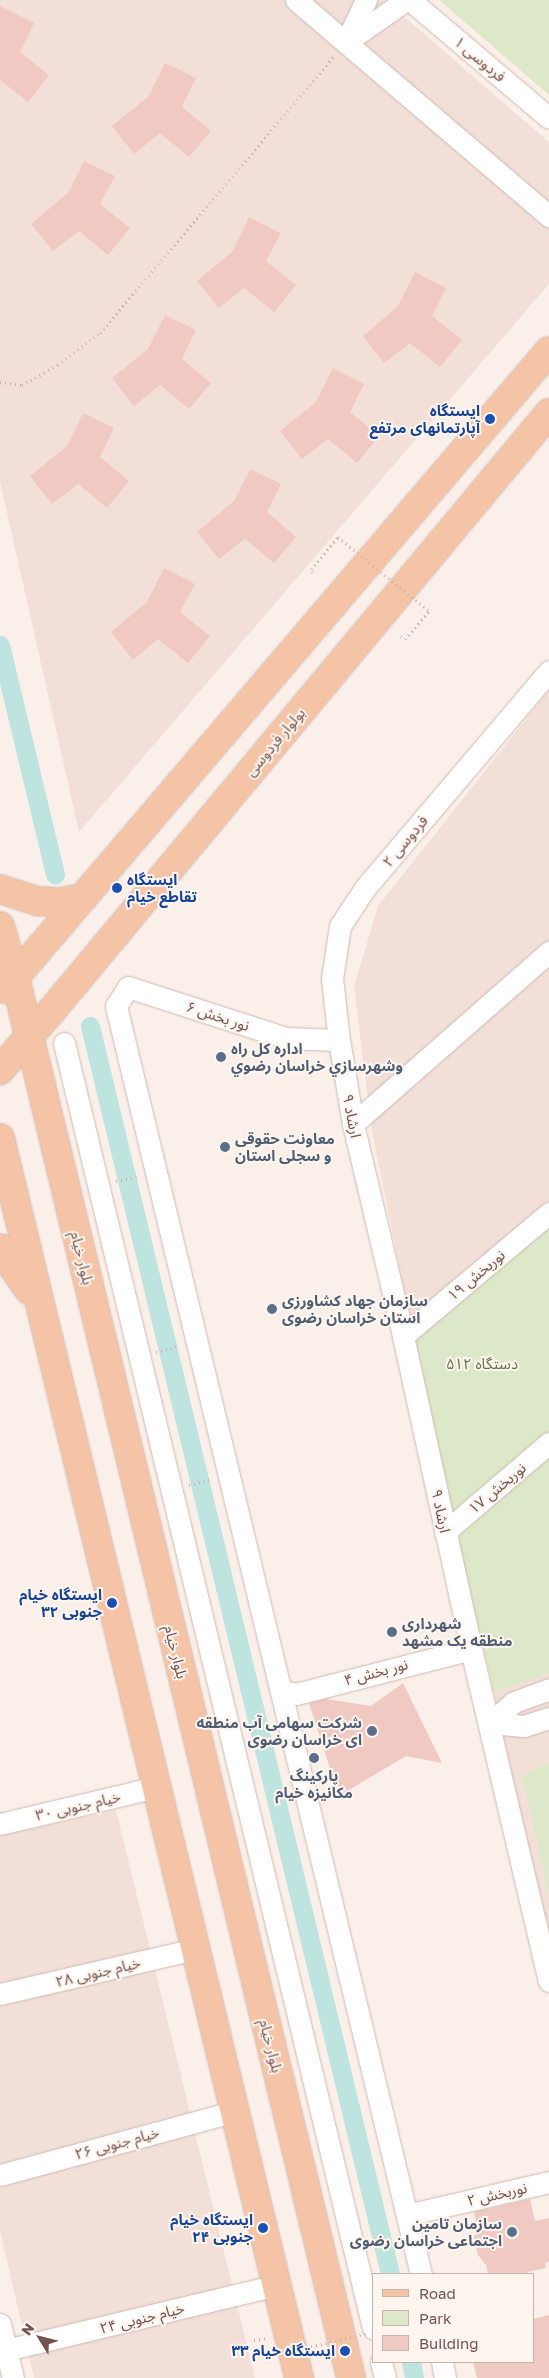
<!DOCTYPE html>
<meta charset="utf-8">
<style>
body{margin:0}
#map{position:relative;width:549px;height:2378px;overflow:hidden;background:#fbf0e9;font-family:"Golos Text","Noto Sans Arabic",sans-serif}
div>[style]{position:absolute}
.residential>*{inset:0;background:#f2e0d8}
.green>*{inset:0;background:#dde8c8}
.canal>*{height:19px;margin:-9.5px;padding:0 9.5px;transform-origin:9.5px;border-radius:9.5px;background:#bee4e0}
.building>*{inset:0;background:#efc9c2}
.path>*{height:3px;margin-top:-1.5px;transform-origin:0;background:repeating-linear-gradient(90deg,#d4aba5 0 1px,transparent 0 5px)}
.roads{filter:drop-shadow(0 0 1px #cfb8b2) drop-shadow(0 0 1px #cfb8b2)}
.street>*{height:21px;margin:-10.5px;padding:0 10.5px;transform-origin:10.5px;border-radius:10.5px;background:#fff}
.primary>*{height:28px;margin:-14px;padding:0 14px;transform-origin:14px;border-radius:14px;background:#f5c4a6}
.path-bridge>*{height:3px;margin-top:-1.5px;transform-origin:0;background:repeating-linear-gradient(90deg,#d4aba5 0 1px,transparent 0 5px)}
.dots>*{width:14px;height:14px;translate:-50% -50%;box-sizing:border-box;border:2px solid #fef5ef;border-radius:50%}
span{translate:-50% -50%;white-space:nowrap;text-align:center;line-height:1.15;-webkit-text-stroke:4px #fef5ef;paint-order:stroke}
.street-label{font-size:15px;color:#74524e}
.transit-label{font-size:15px;color:#164399;font-weight:700}
.right{translate:-100% -50%;text-align:right}
.left{translate:0 -50%;text-align:left}
.service-label{font-size:15px;color:#4e5e75;font-weight:700}
.park-label{font-size:15px;color:#5e7444}
.legend{position:absolute;left:372px;top:2273px;width:162px;height:90px;box-sizing:border-box;background:#fef5ef;border:1px solid #c7b4af;margin:0;padding:6px 9px;list-style:none;font-size:15px;color:#74524e}
.legend li{display:flex;align-items:center;gap:10px;height:25px}
.legend b{width:25px;border:1px solid #c7b4af}
.north{position:absolute;left:15px;top:2313px;width:50px;height:50px;-webkit-text-stroke:4px #fef5ef;paint-order:stroke;rotate:306deg;font-size:14px;font-weight:700;line-height:20px;text-align:center;color:#74524e}
.north::after{content:'';display:block;margin:auto;width:18px;height:22px;background:#74524e;clip-path:polygon(50% 0,100% 100%,50% 72%,0 100%)}
</style>
<div id="map">
<div class="residential">
<i style="clip-path:polygon(0 0,385px 0,549px 142px,549px 284px,79px 832px,0 482px)"></i>
<i style="clip-path:polygon(549px 690px,549px 1962px,494px 1692px,407px 1303px,372px 1132px,354px 986px,378px 906px)"></i>
<i style="clip-path:polygon(116px 1810px,255px 2378px,34px 2378px,0 2231px,0 1836px)"></i>
</div>
<div class="green">
<i style="clip-path:polygon(439px 0,549px 0,549px 95px)"></i>
<i style="clip-path:polygon(549px 1218px,549px 1673px,494px 1692px,408px 1340px)"></i>
<i style="clip-path:polygon(549px 1763px,549px 1895px,522px 1775px)"></i>
</div>
<div class="canal">
<i style="left:0;top:645px;width:236px;rotate:76.5deg"></i>
<i style="left:90px;top:1026px;width:1284px;rotate:76.48deg"></i>
<i style="left:411px;top:2362px;width:16px;rotate:79deg"></i>
</div>
<div class="building">
<i style="clip-path:polygon(0 6px,34px 23px,20px 52px,49px 75px,28px 102px,0 80px)"></i>
<i style="clip-path:polygon(165px 63px,196px 78px,182px 107px,211px 131px,189px 157px,160px 133px,134px 154px,112px 126px,148px 97px)"></i>
<i style="clip-path:polygon(84px 161px,115px 176px,100px 204px,130px 228px,108px 255px,79px 231px,53px 251px,31px 224px,68px 193px)"></i>
<i style="clip-path:polygon(249px 217px,281px 233px,266px 261px,296px 285px,274px 312px,244px 288px,219px 308px,197px 281px,233px 251px)"></i>
<i style="clip-path:polygon(415px 272px,446px 288px,432px 316px,462px 340px,440px 367px,410px 343px,384px 363px,363px 336px,398px 306px)"></i>
<i style="clip-path:polygon(165px 315px,196px 330px,182px 359px,211px 383px,189px 409px,160px 385px,134px 406px,112px 378px,148px 349px)"></i>
<i style="clip-path:polygon(333px 368px,364px 384px,350px 412px,379px 436px,357px 463px,328px 439px,302px 459px,280px 431px,316px 402px)"></i>
<i style="clip-path:polygon(83px 413px,114px 428px,100px 457px,129px 481px,107px 508px,78px 484px,52px 504px,30px 476px,67px 446px)"></i>
<i style="clip-path:polygon(250px 469px,281px 484px,267px 512px,296px 537px,274px 563px,245px 539px,219px 559px,197px 532px,234px 501px)"></i>
<i style="clip-path:polygon(164px 568px,195px 584px,180px 612px,210px 636px,188px 663px,158px 639px,133px 660px,111px 632px,147px 602px)"></i>
<i style="clip-path:polygon(403px 1683px,442px 1763px,406px 1756px,339px 1796px,309px 1703px,326px 1699px,371px 1706px)"></i>
<i style="clip-path:polygon(530px 2199px,535px 2221px,549px 2218px,549px 2262px,545px 2263px,546px 2268px,527px 2272px,528px 2274px,488px 2274px,486px 2265px,478px 2255px,474px 2238px,477px 2226px,474px 2212px)"></i>
<i style="clip-path:polygon(549px 2315px,549px 2378px,477px 2378px,473px 2362px,533px 2362px,533px 2319px)"></i>
</div>
<div class="path">
<i style="left:0;top:382px;width:22px;rotate:8deg"></i>
<i style="left:22px;top:385px;width:41px;rotate:-29.1deg"></i>
<i style="left:58px;top:365px;width:53px;rotate:-37.3deg"></i>
<i style="left:100px;top:333px;width:363px;rotate:-49.8deg"></i>
<i style="left:313px;top:572px;width:4px;rotate:-124deg"></i>
<i style="left:311px;top:569px;width:42px;rotate:-49.8deg"></i>
<i style="left:401px;top:636px;width:5px;rotate:37deg"></i>
<i style="left:405px;top:639px;width:37px;rotate:-49deg"></i>
<i style="left:116px;top:1181px;width:22px;rotate:-13deg"></i>
<i style="left:156px;top:1352px;width:24px;rotate:-15deg"></i>
<i style="left:189px;top:1485px;width:24px;rotate:-15deg"></i>
<i style="left:251px;top:1748px;width:24px;rotate:-15deg"></i>
<i style="left:254px;top:2340px;width:15px;rotate:-8deg"></i>
</div>
<div class="roads">
<div class="street">
<i style="left:296px;top:0;width:333px;rotate:40.5deg"></i>
<i style="left:366px;top:0;width:47px;rotate:115.5deg"></i>
<i style="left:346px;top:42px;width:73px;rotate:-35deg"></i>
<i style="left:410px;top:0;width:182px;rotate:40.3deg"></i>
<i style="left:549px;top:671px;width:285px;rotate:130.3deg"></i>
<i style="left:365px;top:888px;width:45px;rotate:123.3deg"></i>
<i style="left:340px;top:926px;width:53px;rotate:98.7deg"></i>
<i style="left:332px;top:978px;width:62px;rotate:83.6deg"></i>
<i style="left:339px;top:1040px;width:85px;rotate:80.5deg"></i>
<i style="left:353px;top:1124px;width:218px;rotate:76.7deg"></i>
<i style="left:403px;top:1336px;width:320px;rotate:77.7deg"></i>
<i style="left:471px;top:1649px;width:341px;rotate:76.8deg"></i>
<i style="left:339px;top:1040px;width:53px;rotate:-177.8deg"></i>
<i style="left:286px;top:1038px;width:166px;rotate:-162.1deg"></i>
<i style="left:128px;top:987px;width:22px;rotate:122deg"></i>
<i style="left:116px;top:1006px;width:1304px;rotate:76.48deg"></i>
<i style="left:64px;top:1043px;width:1322px;rotate:76.48deg"></i>
<i style="left:353px;top:1124px;width:261px;rotate:-41.3deg"></i>
<i style="left:403px;top:1336px;width:191px;rotate:-40.1deg"></i>
<i style="left:445px;top:1532px;width:137px;rotate:-40.6deg"></i>
<i style="left:281px;top:1691px;width:15px;rotate:11deg"></i>
<i style="left:296px;top:1694px;width:181px;rotate:-14.4deg"></i>
<i style="left:490px;top:1723px;width:32px;rotate:-41deg"></i>
<i style="left:514px;top:1702px;width:37px;rotate:-20deg"></i>
<i style="left:490px;top:1723px;width:34px;rotate:5deg"></i>
<i style="left:524px;top:1726px;width:26px;rotate:-18deg"></i>
<i style="left:0;top:1824px;width:161px;rotate:-13.3deg"></i>
<i style="left:0;top:1994px;width:200px;rotate:-13deg"></i>
<i style="left:0;top:2175px;width:244px;rotate:-15.2deg"></i>
<i style="left:415px;top:2213px;width:138px;rotate:-13deg"></i>
<i style="left:0;top:2324px;width:56px;rotate:76.5deg"></i>
<i style="left:6px;top:2350px;width:279px;rotate:-13.5deg"></i>
<i style="left:381px;top:2362px;width:16px;rotate:76deg"></i>
<i style="left:442px;top:2362px;width:16px;rotate:79deg"></i>
</div>
<div class="primary">
<i style="left:0;top:889px;width:40px;rotate:18deg"></i>
<i style="left:38px;top:901px;width:22px;rotate:3deg"></i>
<i style="left:60px;top:902px;width:22px;rotate:-10deg"></i>
<i style="left:0;top:926px;width:53px;rotate:73.6deg"></i>
<i style="left:15px;top:977px;width:1441px;rotate:76.51deg"></i>
<i style="left:5px;top:989px;width:838px;rotate:-49.55deg"></i>
<i style="left:0;top:1070px;width:82px;rotate:-48.9deg"></i>
<i style="left:54px;top:1008px;width:774px;rotate:-50.24deg"></i>
<i style="left:0;top:1138px;width:1276px;rotate:76.44deg"></i>
<i style="left:0;top:1248px;width:51px;rotate:55.4deg"></i>
</div>
</div>
<div class="path-bridge">
<i style="left:338px;top:537px;width:117px;rotate:39.1deg"></i>
<i style="left:277px;top:2355px;width:94px;rotate:-13.6deg"></i>
</div>
<div class="dots">
<i style="left:490px;top:419px;background:#1a4fb4"></i>
<i style="left:117px;top:888px;background:#1a4fb4"></i>
<i style="left:221px;top:1057px;background:#5c6f8a"></i>
<i style="left:225px;top:1147px;background:#5c6f8a"></i>
<i style="left:272px;top:1309px;background:#5c6f8a"></i>
<i style="left:112px;top:1603px;background:#1a4fb4"></i>
<i style="left:392px;top:1632px;background:#5c6f8a"></i>
<i style="left:372px;top:1731px;background:#5c6f8a"></i>
<i style="left:314px;top:1758px;background:#5c6f8a"></i>
<i style="left:263px;top:2228px;background:#1a4fb4"></i>
<i style="left:512px;top:2232px;background:#5c6f8a"></i>
<i style="left:345px;top:2351px;background:#1a4fb4"></i>
</div>
<div class="street-label">
<span style="left:480px;top:59px;rotate:40deg">فردوسی ۱</span>
<span style="left:275px;top:742px;rotate:-50deg">بولوار فردوسی</span>
<span style="left:405px;top:841px;rotate:-50deg">فردوسی ۲</span>
<span style="left:218px;top:1016px;rotate:18deg">نور بخش ۶</span>
<span style="left:352px;top:1116px;rotate:79deg">ارشاد ۹</span>
<span style="left:82px;top:1258px;rotate:76deg">بلوار خیام</span>
<span style="left:476px;top:1275px;rotate:-40deg">نوربخش ۱۹</span>
<span style="left:497px;top:1488px;rotate:-40deg">نوربخش ۱۷</span>
<span style="left:441px;top:1511px;rotate:78deg">ارشاد ۹</span>
<span style="left:176px;top:1652px;rotate:76deg">بلوار خیام</span>
<span style="left:376px;top:1672px;rotate:-15deg">نور بخش ۴</span>
<span style="left:78px;top:1806px;rotate:-13deg">خیام جنوبی ۳۰</span>
<span style="left:98px;top:1972px;rotate:-13deg">خیام جنوبی ۲۸</span>
<span style="left:271px;top:2046px;rotate:76deg">بلوار خیام</span>
<span style="left:117px;top:2143px;rotate:-15deg">خیام جنوبی ۲۶</span>
<span style="left:497px;top:2194px;rotate:-13deg">نوربخش ۲</span>
<span style="left:142px;top:2318px;rotate:-14deg">خیام جنوبی ۲۴</span>
</div>
<div class="transit-label">
<span class="right" style="left:480px;top:419px">ایستگاه<br>آپارتمانهای مرتفع</span>
<span class="left" style="left:127px;top:888px">ایستگاه<br>تقاطع خیام</span>
<span class="right" style="left:102px;top:1603px">ایستگاه خیام<br>جنوبی ۳۲</span>
<span class="right" style="left:253px;top:2228px">ایستگاه خیام<br>جنوبی ۲۴</span>
<span class="right" style="left:335px;top:2351px">ایستگاه خیام ۳۳</span>
</div>
<div class="service-label">
<span class="left" style="left:231px;top:1057px">اداره كل راه<br>وشهرسازي خراسان رضوي</span>
<span class="left" style="left:235px;top:1147px">معاونت حقوقی<br>و سجلی استان</span>
<span class="left" style="left:282px;top:1309px">سازمان جهاد کشاورزی<br>استان خراسان رضوی</span>
<span class="left" style="left:402px;top:1632px">شهرداری<br>منطقه یک مشهد</span>
<span class="right" style="left:362px;top:1731px">شرکت سهامی آب منطقه<br>ای خراسان رضوی</span>
<span style="left:314px;top:1784px">پارکینگ<br>مکانیزه خیام</span>
<span class="right" style="left:502px;top:2232px">سازمان تامین<br>اجتماعی خراسان رضوی</span>
</div>
<div class="park-label">
<span style="left:482px;top:1364px">۵۱۲ دستگاه</span>
</div>
<ul class="legend">
<li><b style="height:6px;background:#f5c4a6"></b>Road</li>
<li><b style="height:14px;background:#dde8c8"></b>Park</li>
<li><b style="height:14px;background:#efc9c2"></b>Building</li>
</ul>
<div class="north">N</div>
</div>
